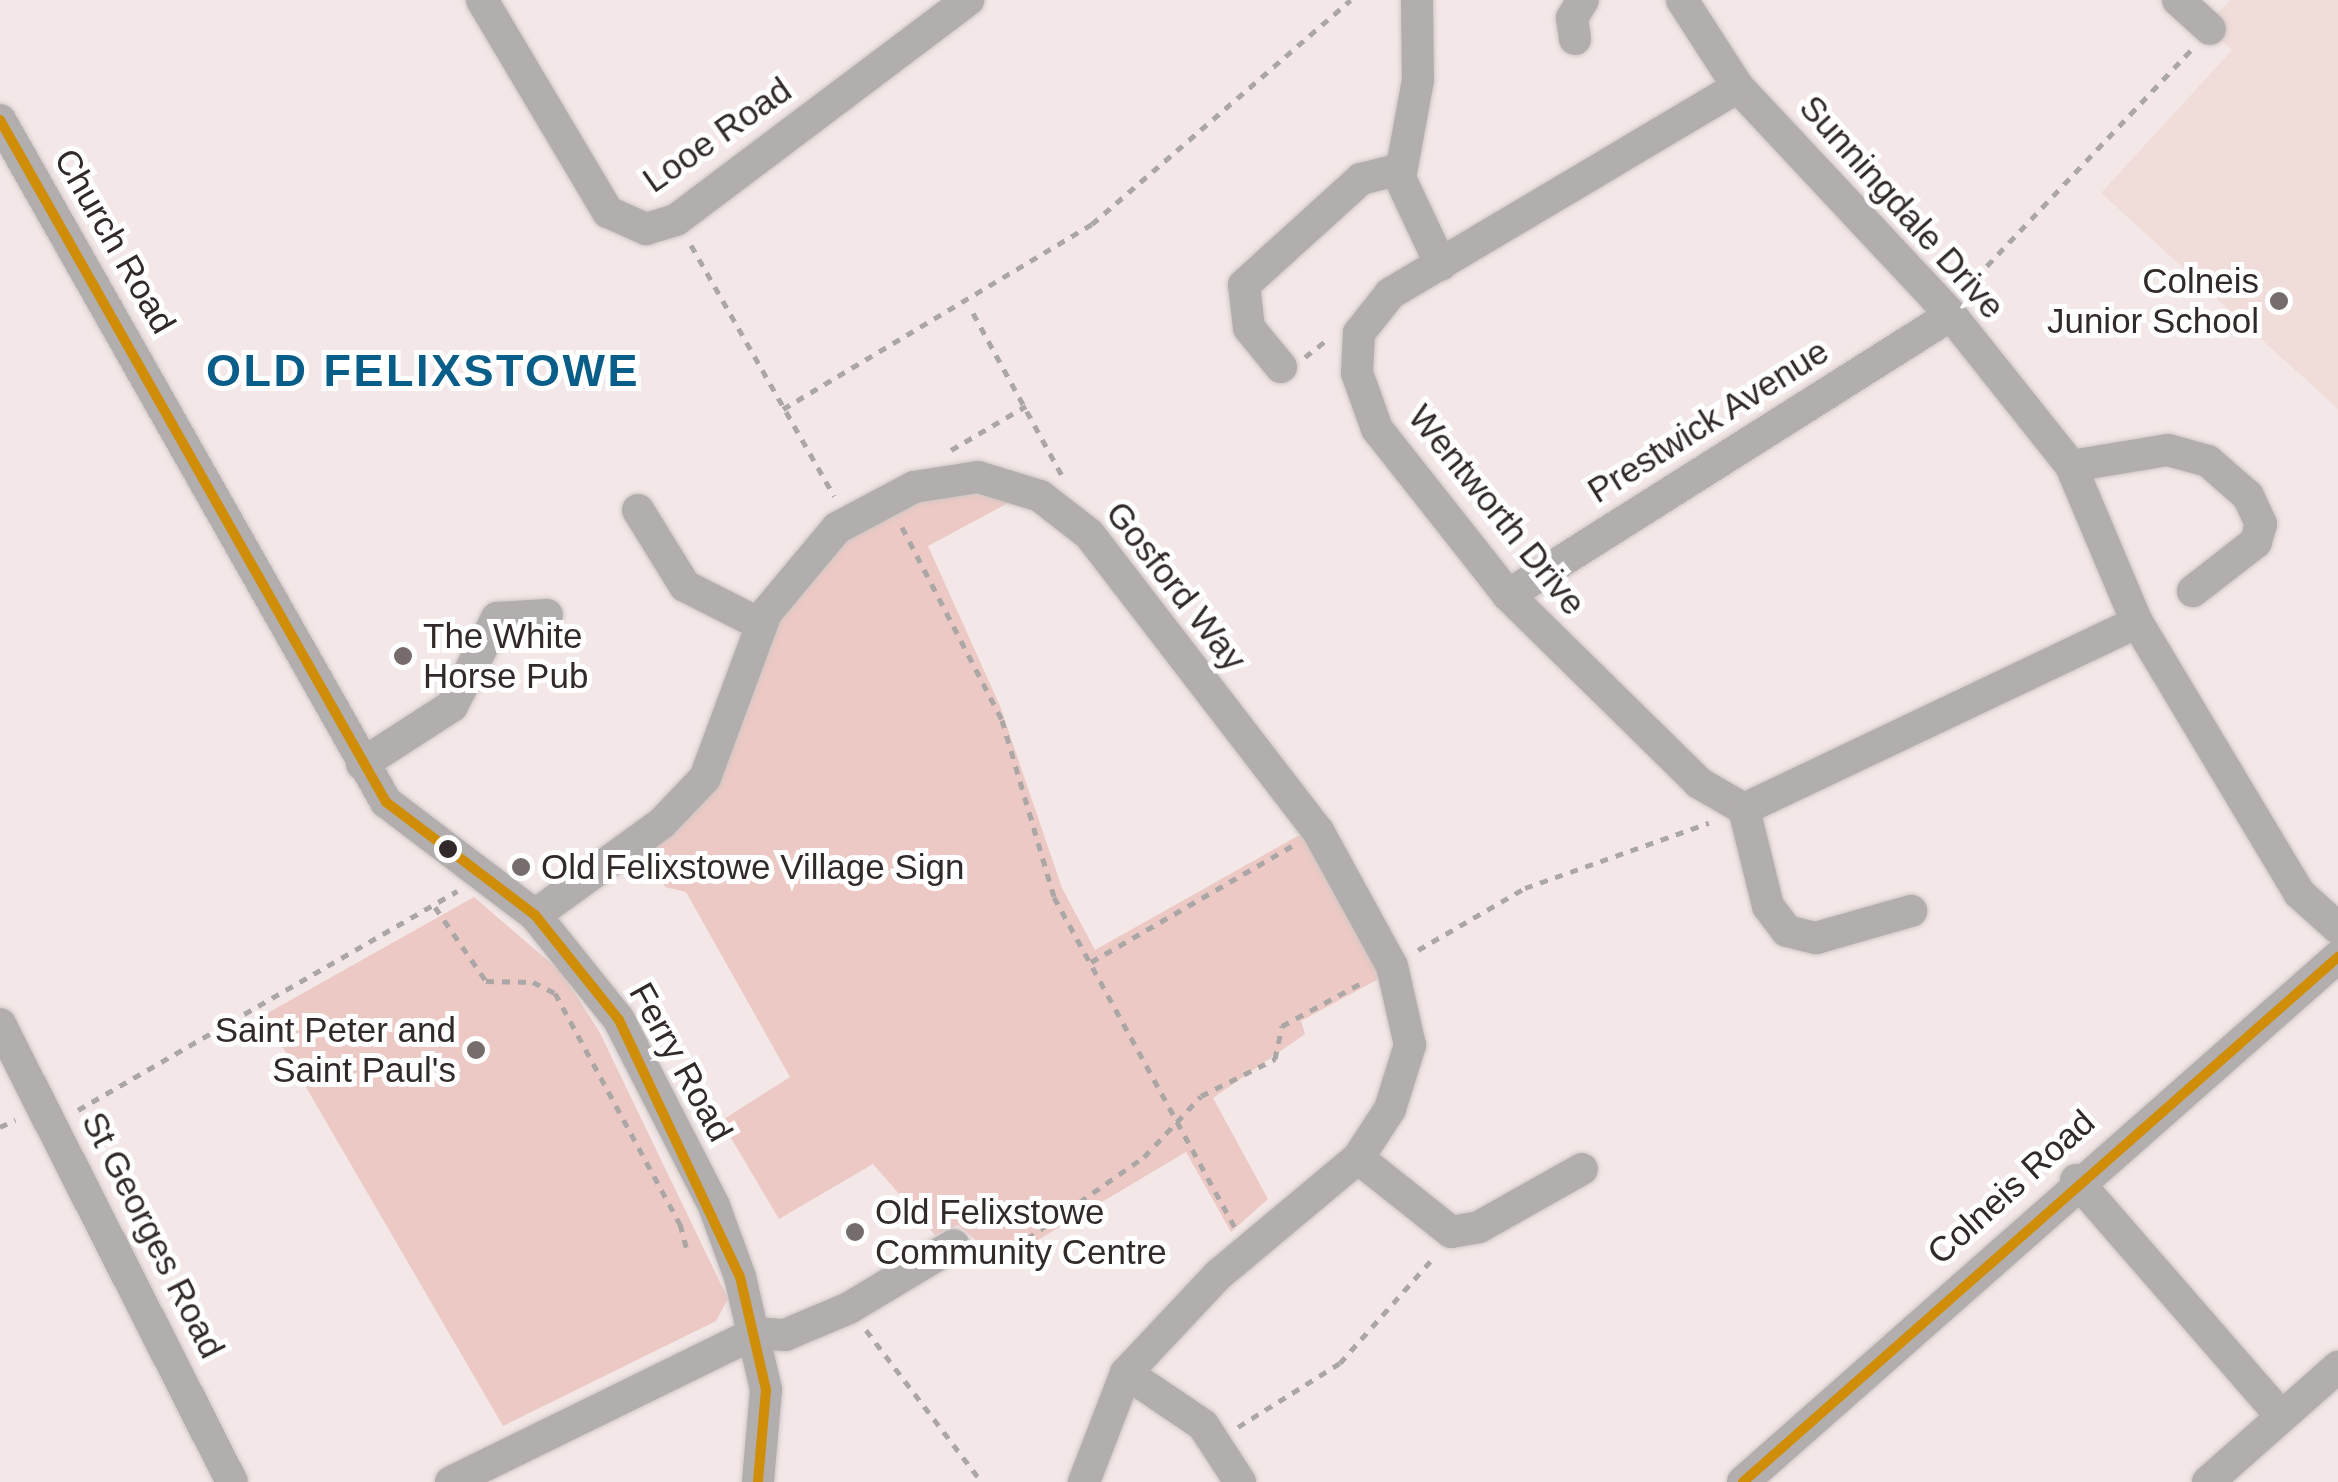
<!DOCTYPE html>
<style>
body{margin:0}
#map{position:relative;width:2338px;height:1482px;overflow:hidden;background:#f3e8e7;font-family:Arial,sans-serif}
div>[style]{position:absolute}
.built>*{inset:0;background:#f0dcd9}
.green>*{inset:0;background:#ecc9c4}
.path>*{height:5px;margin-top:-2.5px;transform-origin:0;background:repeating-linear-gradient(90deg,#aba7a6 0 8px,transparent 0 16px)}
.roads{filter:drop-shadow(0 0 2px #cfc7c5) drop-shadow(0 0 2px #cfc7c5)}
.minor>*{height:32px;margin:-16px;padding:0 16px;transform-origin:16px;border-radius:16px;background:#b2aead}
.bus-1>*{height:10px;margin:-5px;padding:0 5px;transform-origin:5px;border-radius:5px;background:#cf8d08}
.dots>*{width:28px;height:28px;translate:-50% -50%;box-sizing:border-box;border:5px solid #fff;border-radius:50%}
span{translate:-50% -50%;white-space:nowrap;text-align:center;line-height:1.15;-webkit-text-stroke:10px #fff;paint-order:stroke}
.street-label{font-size:35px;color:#312a28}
.poi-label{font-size:35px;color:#312a28}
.right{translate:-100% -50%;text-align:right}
.left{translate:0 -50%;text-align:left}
.district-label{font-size:45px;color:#085e89;font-weight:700;letter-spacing:2.5px}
</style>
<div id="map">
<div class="built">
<i style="clip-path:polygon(2230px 0,2338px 0,2338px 409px,2101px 193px,2232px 50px,2206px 26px)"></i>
</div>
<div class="green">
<i style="clip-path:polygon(985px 493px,1010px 502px,928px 546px,1000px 706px,1062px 888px,1095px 950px,1303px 833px,1384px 976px,1301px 1021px,1305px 1034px,1213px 1098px,1268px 1199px,1231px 1232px,1186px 1152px,1001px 1262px,958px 1225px,935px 1235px,873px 1164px,779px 1219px,721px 1121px,790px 1077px,686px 892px,665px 887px,646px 849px,789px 600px,829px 554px,878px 518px,934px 497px)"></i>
<i style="clip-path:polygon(474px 897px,561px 972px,599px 1031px,728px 1299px,716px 1321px,503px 1426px,264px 1015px)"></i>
</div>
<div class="path">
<i style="left:691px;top:245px;width:289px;rotate:60.3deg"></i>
<i style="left:1965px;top:289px;width:329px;rotate:-46.6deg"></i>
<i style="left:973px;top:313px;width:189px;rotate:61.3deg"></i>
<i style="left:1305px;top:357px;width:29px;rotate:-38deg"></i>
<i style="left:783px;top:409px;width:360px;rotate:-30.9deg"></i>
<i style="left:1092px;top:224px;width:342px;rotate:-40.9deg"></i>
<i style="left:951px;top:450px;width:87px;rotate:-30.4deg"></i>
<i style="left:902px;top:527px;width:217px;rotate:62.6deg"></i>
<i style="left:1002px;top:720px;width:184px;rotate:73.6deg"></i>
<i style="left:1054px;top:897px;width:376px;rotate:61.3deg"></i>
<i style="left:435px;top:907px;width:90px;rotate:55.4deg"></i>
<i style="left:486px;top:981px;width:47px;rotate:1.2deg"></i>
<i style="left:533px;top:982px;width:25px;rotate:27deg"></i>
<i style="left:555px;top:993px;width:263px;rotate:61.6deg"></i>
<i style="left:680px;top:1224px;width:31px;rotate:75deg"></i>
<i style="left:1418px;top:950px;width:124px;rotate:-30.1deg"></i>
<i style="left:1525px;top:888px;width:195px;rotate:-19.5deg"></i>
<i style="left:1091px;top:962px;width:232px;rotate:-30deg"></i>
<i style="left:78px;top:1110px;width:438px;rotate:-30deg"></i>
<i style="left:0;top:1127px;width:17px;rotate:-25deg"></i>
<i style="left:982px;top:1252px;width:20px;rotate:15deg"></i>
<i style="left:1001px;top:1257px;width:174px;rotate:-35deg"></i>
<i style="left:1144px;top:1157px;width:83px;rotate:-46.9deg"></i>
<i style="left:1201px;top:1096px;width:83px;rotate:-26.6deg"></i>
<i style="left:1275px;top:1059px;width:34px;rotate:-78deg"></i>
<i style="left:1282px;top:1026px;width:94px;rotate:-28.5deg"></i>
<i style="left:866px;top:1330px;width:191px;rotate:52.7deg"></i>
<i style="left:1238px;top:1427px;width:120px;rotate:-32.1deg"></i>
<i style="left:1340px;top:1363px;width:143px;rotate:-48.4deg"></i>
</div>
<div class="roads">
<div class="minor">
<i style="left:482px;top:0;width:247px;rotate:59.3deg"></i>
<i style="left:608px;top:212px;width:42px;rotate:24.1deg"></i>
<i style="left:646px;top:229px;width:31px;rotate:-17deg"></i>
<i style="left:676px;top:220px;width:366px;rotate:-37deg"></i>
<i style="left:1417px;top:0;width:80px;rotate:89.3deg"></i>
<i style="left:1418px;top:80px;width:100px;rotate:100.4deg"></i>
<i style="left:1400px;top:178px;width:96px;rotate:64.8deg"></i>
<i style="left:1682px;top:0;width:103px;rotate:57.2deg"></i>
<i style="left:1738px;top:87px;width:312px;rotate:46.9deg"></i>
<i style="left:1951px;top:315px;width:193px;rotate:51.5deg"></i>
<i style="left:2071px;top:466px;width:169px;rotate:67.1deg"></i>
<i style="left:2137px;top:622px;width:316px;rotate:59.1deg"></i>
<i style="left:2299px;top:893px;width:52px;rotate:41.9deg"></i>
<i style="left:2178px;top:0;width:43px;rotate:42.2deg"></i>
<i style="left:1575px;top:39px;width:21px;rotate:-98deg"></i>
<i style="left:1572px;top:18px;width:21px;rotate:-59deg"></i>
<i style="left:1738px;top:87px;width:405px;rotate:149.3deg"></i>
<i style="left:1390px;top:294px;width:50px;rotate:128.5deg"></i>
<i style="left:1359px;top:333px;width:40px;rotate:92.9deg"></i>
<i style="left:1357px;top:373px;width:59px;rotate:70.3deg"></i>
<i style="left:1377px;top:429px;width:211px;rotate:51.7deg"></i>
<i style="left:1508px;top:595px;width:268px;rotate:44.5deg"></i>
<i style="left:1699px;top:783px;width:52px;rotate:30deg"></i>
<i style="left:1744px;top:809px;width:100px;rotate:76.1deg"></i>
<i style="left:1768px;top:906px;width:31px;rotate:53deg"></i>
<i style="left:1787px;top:931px;width:30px;rotate:14deg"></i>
<i style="left:1816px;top:938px;width:99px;rotate:-15.9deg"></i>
<i style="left:0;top:120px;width:784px;rotate:60.49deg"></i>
<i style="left:386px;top:802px;width:187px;rotate:37.2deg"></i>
<i style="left:535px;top:915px;width:134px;rotate:51.3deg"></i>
<i style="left:619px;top:1020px;width:209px;rotate:62.9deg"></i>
<i style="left:714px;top:1206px;width:76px;rotate:69.9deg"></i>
<i style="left:740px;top:1277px;width:116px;rotate:77deg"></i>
<i style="left:766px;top:1390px;width:92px;rotate:95deg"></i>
<i style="left:1281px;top:367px;width:50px;rotate:-129.4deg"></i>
<i style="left:1249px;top:328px;width:43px;rotate:-96.6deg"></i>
<i style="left:1244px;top:285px;width:158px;rotate:-42.2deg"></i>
<i style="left:1361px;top:179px;width:41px;rotate:-14deg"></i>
<i style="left:2071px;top:466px;width:98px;rotate:-9.4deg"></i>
<i style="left:2168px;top:450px;width:41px;rotate:15.4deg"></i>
<i style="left:2208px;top:461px;width:53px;rotate:41.2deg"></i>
<i style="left:2248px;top:496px;width:31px;rotate:65deg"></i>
<i style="left:2261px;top:524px;width:19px;rotate:106deg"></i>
<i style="left:2256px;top:542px;width:80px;rotate:142.1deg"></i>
<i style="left:638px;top:510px;width:89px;rotate:58.3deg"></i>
<i style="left:685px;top:586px;width:84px;rotate:26.9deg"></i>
<i style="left:1508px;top:595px;width:524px;rotate:-32.3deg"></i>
<i style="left:362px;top:764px;width:107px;rotate:-32.8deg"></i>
<i style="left:452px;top:706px;width:99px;rotate:-62.9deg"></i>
<i style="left:497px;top:618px;width:50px;rotate:-3.4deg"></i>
<i style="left:1744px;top:809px;width:435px;rotate:-25.4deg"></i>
<i style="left:535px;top:915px;width:157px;rotate:-35.9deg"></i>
<i style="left:662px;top:823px;width:62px;rotate:-46.3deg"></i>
<i style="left:705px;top:778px;width:176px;rotate:-69.7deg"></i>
<i style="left:766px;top:613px;width:111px;rotate:-50.1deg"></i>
<i style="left:837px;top:528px;width:87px;rotate:-28deg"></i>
<i style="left:914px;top:487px;width:65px;rotate:-8.9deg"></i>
<i style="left:978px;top:477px;width:65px;rotate:17deg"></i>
<i style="left:1040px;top:496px;width:62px;rotate:37.8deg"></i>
<i style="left:1089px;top:534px;width:375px;rotate:52.4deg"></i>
<i style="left:1318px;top:831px;width:154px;rotate:61.3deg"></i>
<i style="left:1392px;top:966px;width:81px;rotate:77.2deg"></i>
<i style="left:1410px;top:1045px;width:67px;rotate:107.4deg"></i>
<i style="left:1390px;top:1109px;width:59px;rotate:123.1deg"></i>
<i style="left:1358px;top:1158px;width:182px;rotate:140.1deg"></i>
<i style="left:1218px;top:1275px;width:134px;rotate:133.2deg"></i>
<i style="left:1126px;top:1373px;width:117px;rotate:111.1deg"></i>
<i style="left:0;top:1024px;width:513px;rotate:63.14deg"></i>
<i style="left:1358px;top:1158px;width:119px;rotate:38.5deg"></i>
<i style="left:1451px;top:1232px;width:28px;rotate:-10deg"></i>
<i style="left:1479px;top:1227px;width:118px;rotate:-29.4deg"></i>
<i style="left:2076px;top:1180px;width:311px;rotate:49deg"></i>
<i style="left:1126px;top:1373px;width:93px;rotate:34deg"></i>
<i style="left:1203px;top:1425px;width:68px;rotate:57deg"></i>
<i style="left:451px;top:1482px;width:339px;rotate:-26.1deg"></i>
<i style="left:755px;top:1333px;width:30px;rotate:4deg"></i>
<i style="left:785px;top:1335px;width:69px;rotate:-22.9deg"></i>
<i style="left:849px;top:1308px;width:122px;rotate:-31deg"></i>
<i style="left:1743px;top:1482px;width:794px;rotate:-41.42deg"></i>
<i style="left:2208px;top:1482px;width:174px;rotate:-41.5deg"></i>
</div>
</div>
<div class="bus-1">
<i style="left:0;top:120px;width:784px;rotate:60.49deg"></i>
<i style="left:386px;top:802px;width:187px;rotate:37.2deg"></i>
<i style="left:535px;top:915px;width:134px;rotate:51.3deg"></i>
<i style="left:619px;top:1020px;width:284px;rotate:64.8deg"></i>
<i style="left:740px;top:1277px;width:116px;rotate:77deg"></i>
<i style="left:766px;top:1390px;width:92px;rotate:95deg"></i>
<i style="left:1743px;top:1482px;width:794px;rotate:-41.42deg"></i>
</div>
<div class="dots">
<i style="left:2279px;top:301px;background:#756c6b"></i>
<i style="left:403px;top:656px;background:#756c6b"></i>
<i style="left:448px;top:849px;background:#312a28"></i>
<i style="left:521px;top:867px;background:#756c6b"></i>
<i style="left:476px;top:1050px;background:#756c6b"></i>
<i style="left:855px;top:1232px;background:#756c6b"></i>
</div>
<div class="street-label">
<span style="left:717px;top:135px;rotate:-35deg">Looe Road</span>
<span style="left:1902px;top:207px;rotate:48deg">Sunningdale Drive</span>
<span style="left:115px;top:241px;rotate:60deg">Church Road</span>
<span style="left:1708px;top:421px;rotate:-32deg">Prestwick Avenue</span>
<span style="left:1497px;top:510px;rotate:51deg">Wentworth Drive</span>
<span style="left:1176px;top:586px;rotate:52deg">Gosford Way</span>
<span style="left:681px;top:1062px;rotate:61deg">Ferry Road</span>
<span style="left:2011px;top:1187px;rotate:-42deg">Colneis Road</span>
<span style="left:153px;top:1235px;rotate:63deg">St Georges Road</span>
</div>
<div class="poi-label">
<span class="right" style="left:2259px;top:301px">Colneis<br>Junior School</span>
<span class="left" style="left:423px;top:656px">The White<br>Horse Pub</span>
<span class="left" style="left:541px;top:867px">Old Felixstowe Village Sign</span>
<span class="right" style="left:456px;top:1050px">Saint Peter and<br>Saint Paul's</span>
<span class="left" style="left:875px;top:1232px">Old Felixstowe<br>Community Centre</span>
</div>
<div class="district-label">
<span style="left:423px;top:371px">OLD FELIXSTOWE</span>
</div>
</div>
